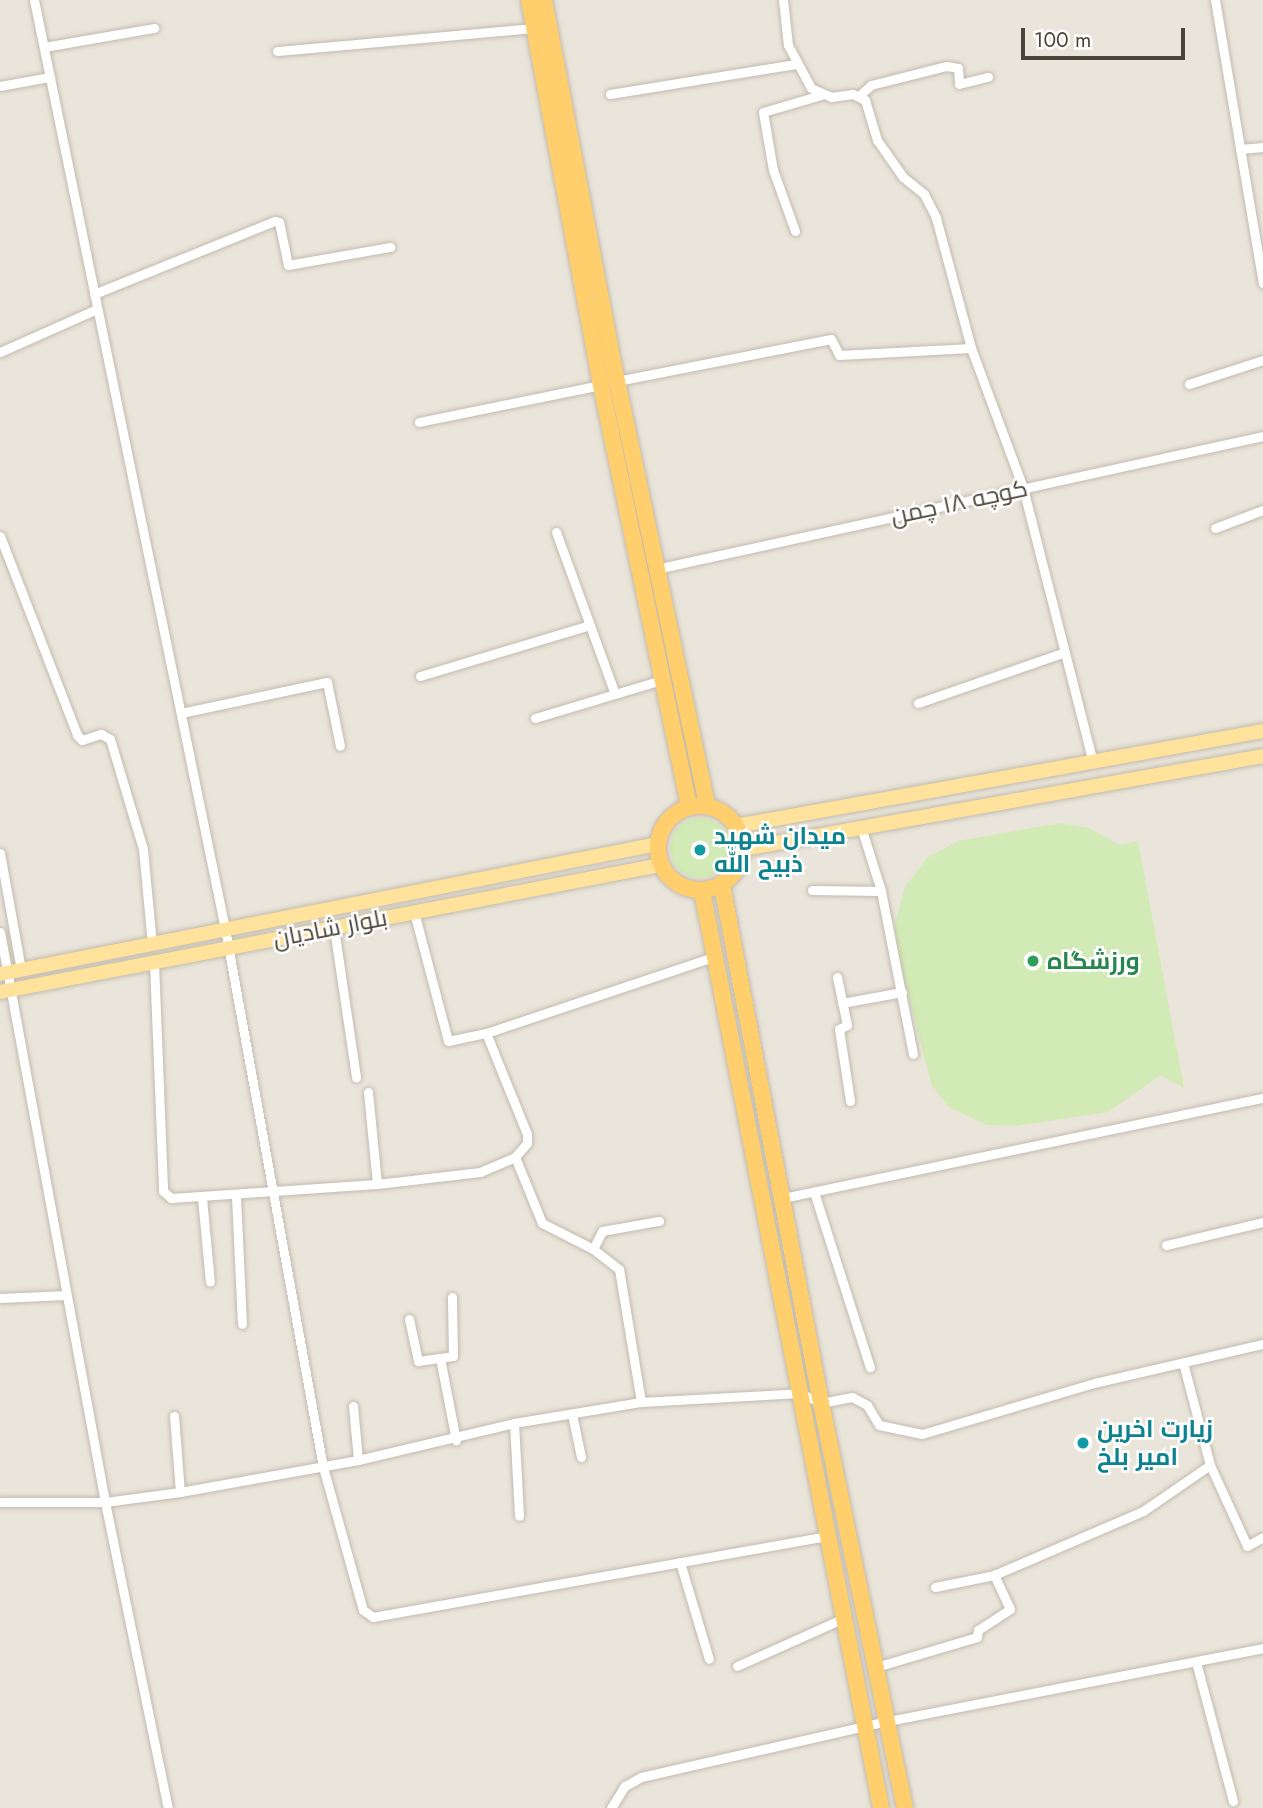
<!DOCTYPE html>
<meta charset="utf-8">
<style>
body{margin:0}
#map{position:relative;width:1263px;height:1808px;overflow:hidden;background:#f6f3ec;font-family:Jost,Cairo,sans-serif}
div>[style]{position:absolute}
.residential>*{inset:0;background:#eae5da;transform-origin:0 0}
.green>*{inset:0;background:#d2eab5}
.round{border-radius:50%}
.roads{filter:drop-shadow(0 0 2px #c2bbae) drop-shadow(0 0 2px #c2bbae)}
.street>*{height:9px;margin:-4.5px;padding:0 4.5px;transform-origin:4.5px;border-radius:4.5px;background:#fff}
.primary>*{height:14px;margin:-7px;padding:0 7px;transform-origin:7px;border-radius:7px;background:#ffe39c}
.highway>*{height:16px;margin:-8px;padding:0 8px;transform-origin:8px;border-radius:8px;background:#ffcf6e}
.highway>.ring{margin:-8px;padding:0;box-sizing:content-box;background:none;border:16px solid #ffcf6e;border-radius:50%}
.dots>*{width:19px;height:19px;translate:-50% -50%;box-sizing:border-box;border:4px solid #fff;border-radius:50%}
span{translate:-50% -50%;white-space:nowrap;text-align:center;line-height:1.15;-webkit-text-stroke:5px #fff;paint-order:stroke}
.street-label{font-size:24px;color:#4b4439}
.culture-label{font-size:24px;color:#0d838f;font-weight:700}
.left{translate:0 -50%;text-align:left}
.leisure-label{font-size:24px;color:#27864d;font-weight:700}
.scale{position:absolute;left:1021px;top:28px;width:164px;height:32px;box-sizing:border-box;border:4px solid #4b4439;border-top:0;padding-left:9px;font-size:21px;line-height:24px;white-space:nowrap;color:#4b4439;-webkit-text-stroke:5px #fff;paint-order:stroke}
</style>
<div id="map">
<div class="residential">
<i style="left:0;top:0;width:1263px;height:1808px"></i>
</div>
<div class="green">
<i class="round" style="left:670px;top:818px;width:60px;height:60px"></i>
<i style="clip-path:polygon(1061px 823px,1089px 828px,1119px 845px,1138px 841px,1184px 1088px,1161px 1075px,1108px 1112px,1016px 1126px,987px 1125px,949px 1107px,932px 1086px,899px 961px,895px 924px,905px 887px,927px 858px,958px 841px)"></i>
</div>
<div class="roads">
<div class="street">
<i style="left:34px;top:0;width:948px;rotate:78.38deg"></i>
<i style="left:225px;top:929px;width:547px;rotate:79.68deg"></i>
<i style="left:323px;top:1467px;width:148px;rotate:74.4deg"></i>
<i style="left:363px;top:1610px;width:12px;rotate:35deg"></i>
<i style="left:373px;top:1617px;width:462px;rotate:-10.1deg"></i>
<i style="left:783px;top:0;width:45px;rotate:83.7deg"></i>
<i style="left:788px;top:45px;width:49px;rotate:61.9deg"></i>
<i style="left:811px;top:88px;width:22px;rotate:24deg"></i>
<i style="left:831px;top:97px;width:22px;rotate:-8deg"></i>
<i style="left:853px;top:94px;width:13px;rotate:27deg"></i>
<i style="left:865px;top:100px;width:42px;rotate:73.3deg"></i>
<i style="left:877px;top:140px;width:45px;rotate:54.9deg"></i>
<i style="left:903px;top:177px;width:27px;rotate:39deg"></i>
<i style="left:924px;top:194px;width:27px;rotate:63deg"></i>
<i style="left:936px;top:218px;width:135px;rotate:74.9deg"></i>
<i style="left:971px;top:348px;width:149px;rotate:69.6deg"></i>
<i style="left:1023px;top:488px;width:284px;rotate:75.7deg"></i>
<i style="left:1215px;top:0;width:287px;rotate:80.4deg"></i>
<i style="left:44px;top:47px;width:112px;rotate:-9.8deg"></i>
<i style="left:277px;top:51px;width:259px;rotate:-5.1deg"></i>
<i style="left:0;top:86px;width:51px;rotate:-10.2deg"></i>
<i style="left:610px;top:94px;width:188px;rotate:-9.2deg"></i>
<i style="left:860px;top:95px;width:15px;rotate:-42deg"></i>
<i style="left:871px;top:85px;width:77px;rotate:-14.2deg"></i>
<i style="left:946px;top:66px;width:12px;rotate:9deg"></i>
<i style="left:958px;top:68px;width:16px;rotate:86deg"></i>
<i style="left:959px;top:84px;width:30px;rotate:-14deg"></i>
<i style="left:1240px;top:149px;width:23px;rotate:-5deg"></i>
<i style="left:795px;top:231px;width:65px;rotate:-109.8deg"></i>
<i style="left:773px;top:170px;width:59px;rotate:-99.8deg"></i>
<i style="left:763px;top:112px;width:60px;rotate:-16.3deg"></i>
<i style="left:94px;top:294px;width:195px;rotate:-22deg"></i>
<i style="left:275px;top:221px;width:4px;rotate:14deg"></i>
<i style="left:279px;top:222px;width:44px;rotate:78.2deg"></i>
<i style="left:288px;top:265px;width:104px;rotate:-10deg"></i>
<i style="left:0;top:352px;width:106px;rotate:-23.9deg"></i>
<i style="left:617px;top:381px;width:218px;rotate:-11.1deg"></i>
<i style="left:831px;top:339px;width:18px;rotate:63deg"></i>
<i style="left:839px;top:355px;width:132px;rotate:-3deg"></i>
<i style="left:1189px;top:384px;width:78px;rotate:-18deg"></i>
<i style="left:419px;top:422px;width:186px;rotate:-11.5deg"></i>
<i style="left:1215px;top:528px;width:51px;rotate:-20.6deg"></i>
<i style="left:556px;top:532px;width:172px;rotate:70deg"></i>
<i style="left:0;top:536px;width:213px;rotate:68.8deg"></i>
<i style="left:77px;top:735px;width:7px;rotate:45deg"></i>
<i style="left:82px;top:740px;width:20px;rotate:-18deg"></i>
<i style="left:101px;top:734px;width:10px;rotate:29deg"></i>
<i style="left:110px;top:739px;width:115px;rotate:73.3deg"></i>
<i style="left:143px;top:849px;width:95px;rotate:84.6deg"></i>
<i style="left:656px;top:569px;width:621px;rotate:-12.36deg"></i>
<i style="left:420px;top:676px;width:177px;rotate:-16.7deg"></i>
<i style="left:918px;top:703px;width:152px;rotate:-19.1deg"></i>
<i style="left:181px;top:713px;width:149px;rotate:-12deg"></i>
<i style="left:327px;top:682px;width:65px;rotate:78.5deg"></i>
<i style="left:535px;top:718px;width:133px;rotate:-16.7deg"></i>
<i style="left:861px;top:827px;width:67px;rotate:72.6deg"></i>
<i style="left:881px;top:891px;width:166px;rotate:78.9deg"></i>
<i style="left:0;top:853px;width:119px;rotate:79.8deg"></i>
<i style="left:812px;top:890px;width:69px;rotate:0.8deg"></i>
<i style="left:414px;top:912px;width:133px;rotate:75.2deg"></i>
<i style="left:448px;top:1041px;width:39px;rotate:-12deg"></i>
<i style="left:334px;top:928px;width:151px;rotate:81.6deg"></i>
<i style="left:0;top:932px;width:580px;rotate:79.56deg"></i>
<i style="left:105px;top:1502px;width:312px;rotate:78.4deg"></i>
<i style="left:154px;top:963px;width:228px;rotate:87.7deg"></i>
<i style="left:163px;top:1191px;width:11px;rotate:41deg"></i>
<i style="left:171px;top:1198px;width:206px;rotate:-3.9deg"></i>
<i style="left:377px;top:1184px;width:104px;rotate:-6.6deg"></i>
<i style="left:480px;top:1172px;width:38px;rotate:-23deg"></i>
<i style="left:515px;top:1157px;width:18px;rotate:-49deg"></i>
<i style="left:527px;top:1143px;width:9px;rotate:-90deg"></i>
<i style="left:527px;top:1134px;width:109px;rotate:-112.1deg"></i>
<i style="left:486px;top:1033px;width:239px;rotate:-18.5deg"></i>
<i style="left:837px;top:977px;width:49px;rotate:78.2deg"></i>
<i style="left:847px;top:1025px;width:9px;rotate:153deg"></i>
<i style="left:839px;top:1029px;width:73px;rotate:81.3deg"></i>
<i style="left:842px;top:1003px;width:61px;rotate:-10.4deg"></i>
<i style="left:368px;top:1092px;width:92px;rotate:84.4deg"></i>
<i style="left:515px;top:1157px;width:71px;rotate:67.8deg"></i>
<i style="left:542px;top:1223px;width:57px;rotate:27deg"></i>
<i style="left:593px;top:1249px;width:33px;rotate:38deg"></i>
<i style="left:619px;top:1269px;width:135px;rotate:80.6deg"></i>
<i style="left:814px;top:1192px;width:184px;rotate:72.3deg"></i>
<i style="left:236px;top:1197px;width:127px;rotate:87.3deg"></i>
<i style="left:202px;top:1198px;width:84px;rotate:84.6deg"></i>
<i style="left:783px;top:1198px;width:490px;rotate:-11.8deg"></i>
<i style="left:1166px;top:1245px;width:100px;rotate:-13.3deg"></i>
<i style="left:593px;top:1249px;width:20px;rotate:-63deg"></i>
<i style="left:602px;top:1231px;width:58px;rotate:-10deg"></i>
<i style="left:0;top:1298px;width:66px;rotate:-2.6deg"></i>
<i style="left:409px;top:1319px;width:43px;rotate:77.9deg"></i>
<i style="left:418px;top:1361px;width:35px;rotate:-8deg"></i>
<i style="left:453px;top:1356px;width:59px;rotate:-91deg"></i>
<i style="left:440px;top:1358px;width:84px;rotate:79deg"></i>
<i style="left:353px;top:1406px;width:54px;rotate:84.7deg"></i>
<i style="left:572px;top:1414px;width:44px;rotate:78.2deg"></i>
<i style="left:174px;top:1416px;width:76px;rotate:85.5deg"></i>
<i style="left:514px;top:1423px;width:93px;rotate:86.9deg"></i>
<i style="left:1210px;top:1465px;width:89px;rotate:65.4deg"></i>
<i style="left:1247px;top:1546px;width:18px;rotate:-29deg"></i>
<i style="left:0;top:1502px;width:105px"></i>
<i style="left:105px;top:1502px;width:76px;rotate:-7.6deg"></i>
<i style="left:180px;top:1492px;width:181px;rotate:-10.2deg"></i>
<i style="left:358px;top:1460px;width:160px;rotate:-13.3deg"></i>
<i style="left:514px;top:1423px;width:129px;rotate:-9.4deg"></i>
<i style="left:641px;top:1402px;width:159px;rotate:-3.2deg"></i>
<i style="left:800px;top:1393px;width:23px;rotate:25deg"></i>
<i style="left:821px;top:1403px;width:32px;rotate:-11deg"></i>
<i style="left:852px;top:1397px;width:17px;rotate:28deg"></i>
<i style="left:867px;top:1405px;width:23px;rotate:59deg"></i>
<i style="left:879px;top:1425px;width:44px;rotate:11.8deg"></i>
<i style="left:922px;top:1434px;width:184px;rotate:-16.5deg"></i>
<i style="left:1098px;top:1382px;width:169px;rotate:-13deg"></i>
<i style="left:680px;top:1562px;width:101px;rotate:73.4deg"></i>
<i style="left:935px;top:1587px;width:60px;rotate:-11.5deg"></i>
<i style="left:994px;top:1575px;width:162px;rotate:-23.2deg"></i>
<i style="left:1143px;top:1511px;width:81px;rotate:-34.5deg"></i>
<i style="left:1210px;top:1465px;width:106px;rotate:-104.8deg"></i>
<i style="left:1196px;top:1662px;width:144px;rotate:75.1deg"></i>
<i style="left:737px;top:1666px;width:117px;rotate:-24.2deg"></i>
<i style="left:876px;top:1667px;width:105px;rotate:-16.5deg"></i>
<i style="left:977px;top:1637px;width:7px;rotate:-82deg"></i>
<i style="left:978px;top:1630px;width:38px;rotate:-33deg"></i>
<i style="left:1010px;top:1609px;width:38px;rotate:-115deg"></i>
<i style="left:611px;top:1808px;width:26px;rotate:-58deg"></i>
<i style="left:625px;top:1786px;width:18px;rotate:-29deg"></i>
<i style="left:641px;top:1777px;width:253px;rotate:-12.8deg"></i>
<i style="left:888px;top:1721px;width:382px;rotate:-11deg"></i>
</div>
<div class="primary">
<i style="left:736px;top:826px;width:535px;rotate:-10.22deg"></i>
<i style="left:743px;top:849px;width:528px;rotate:-10.14deg"></i>
<i style="left:0;top:974px;width:671px;rotate:-11.18deg"></i>
<i style="left:0;top:992px;width:673px;rotate:-10.88deg"></i>
</div>
<div class="highway">
<i style="left:529px;top:0;width:392px;rotate:79.4deg"></i>
<i style="left:601px;top:385px;width:431px;rotate:78.2deg"></i>
<i style="left:544px;top:0;width:388px;rotate:79.2deg"></i>
<i style="left:617px;top:381px;width:434px;rotate:78deg"></i>
<i class="ring" style="left:658px;top:806px;width:68px;height:68px"></i>
<i style="left:722px;top:885px;width:527px;rotate:79.18deg"></i>
<i style="left:821px;top:1403px;width:414px;rotate:78.3deg"></i>
<i style="left:702px;top:891px;width:934px;rotate:78.95deg"></i>
</div>
</div>
<div class="dots">
<i style="left:700px;top:850px;background:#0f9aa8"></i>
<i style="left:1033px;top:961px;background:#2e9e5b"></i>
<i style="left:1083px;top:1443px;background:#0f9aa8"></i>
</div>
<div class="street-label">
<span style="left:959px;top:502px;rotate:-12deg">كوچه ١٨ چمن</span>
<span style="left:330px;top:928px;rotate:-11deg">بلوار شادیان</span>
</div>
<div class="culture-label">
<span class="left" style="left:714px;top:850px">میدان شهید<br>ذبیح الله</span>
<span class="left" style="left:1097px;top:1443px">زیارت اخرین<br>امیر بلخ</span>
</div>
<div class="leisure-label">
<span class="left" style="left:1047px;top:961px">ورزشگاه</span>
</div>
<div class="scale">100 m</div>
</div>
